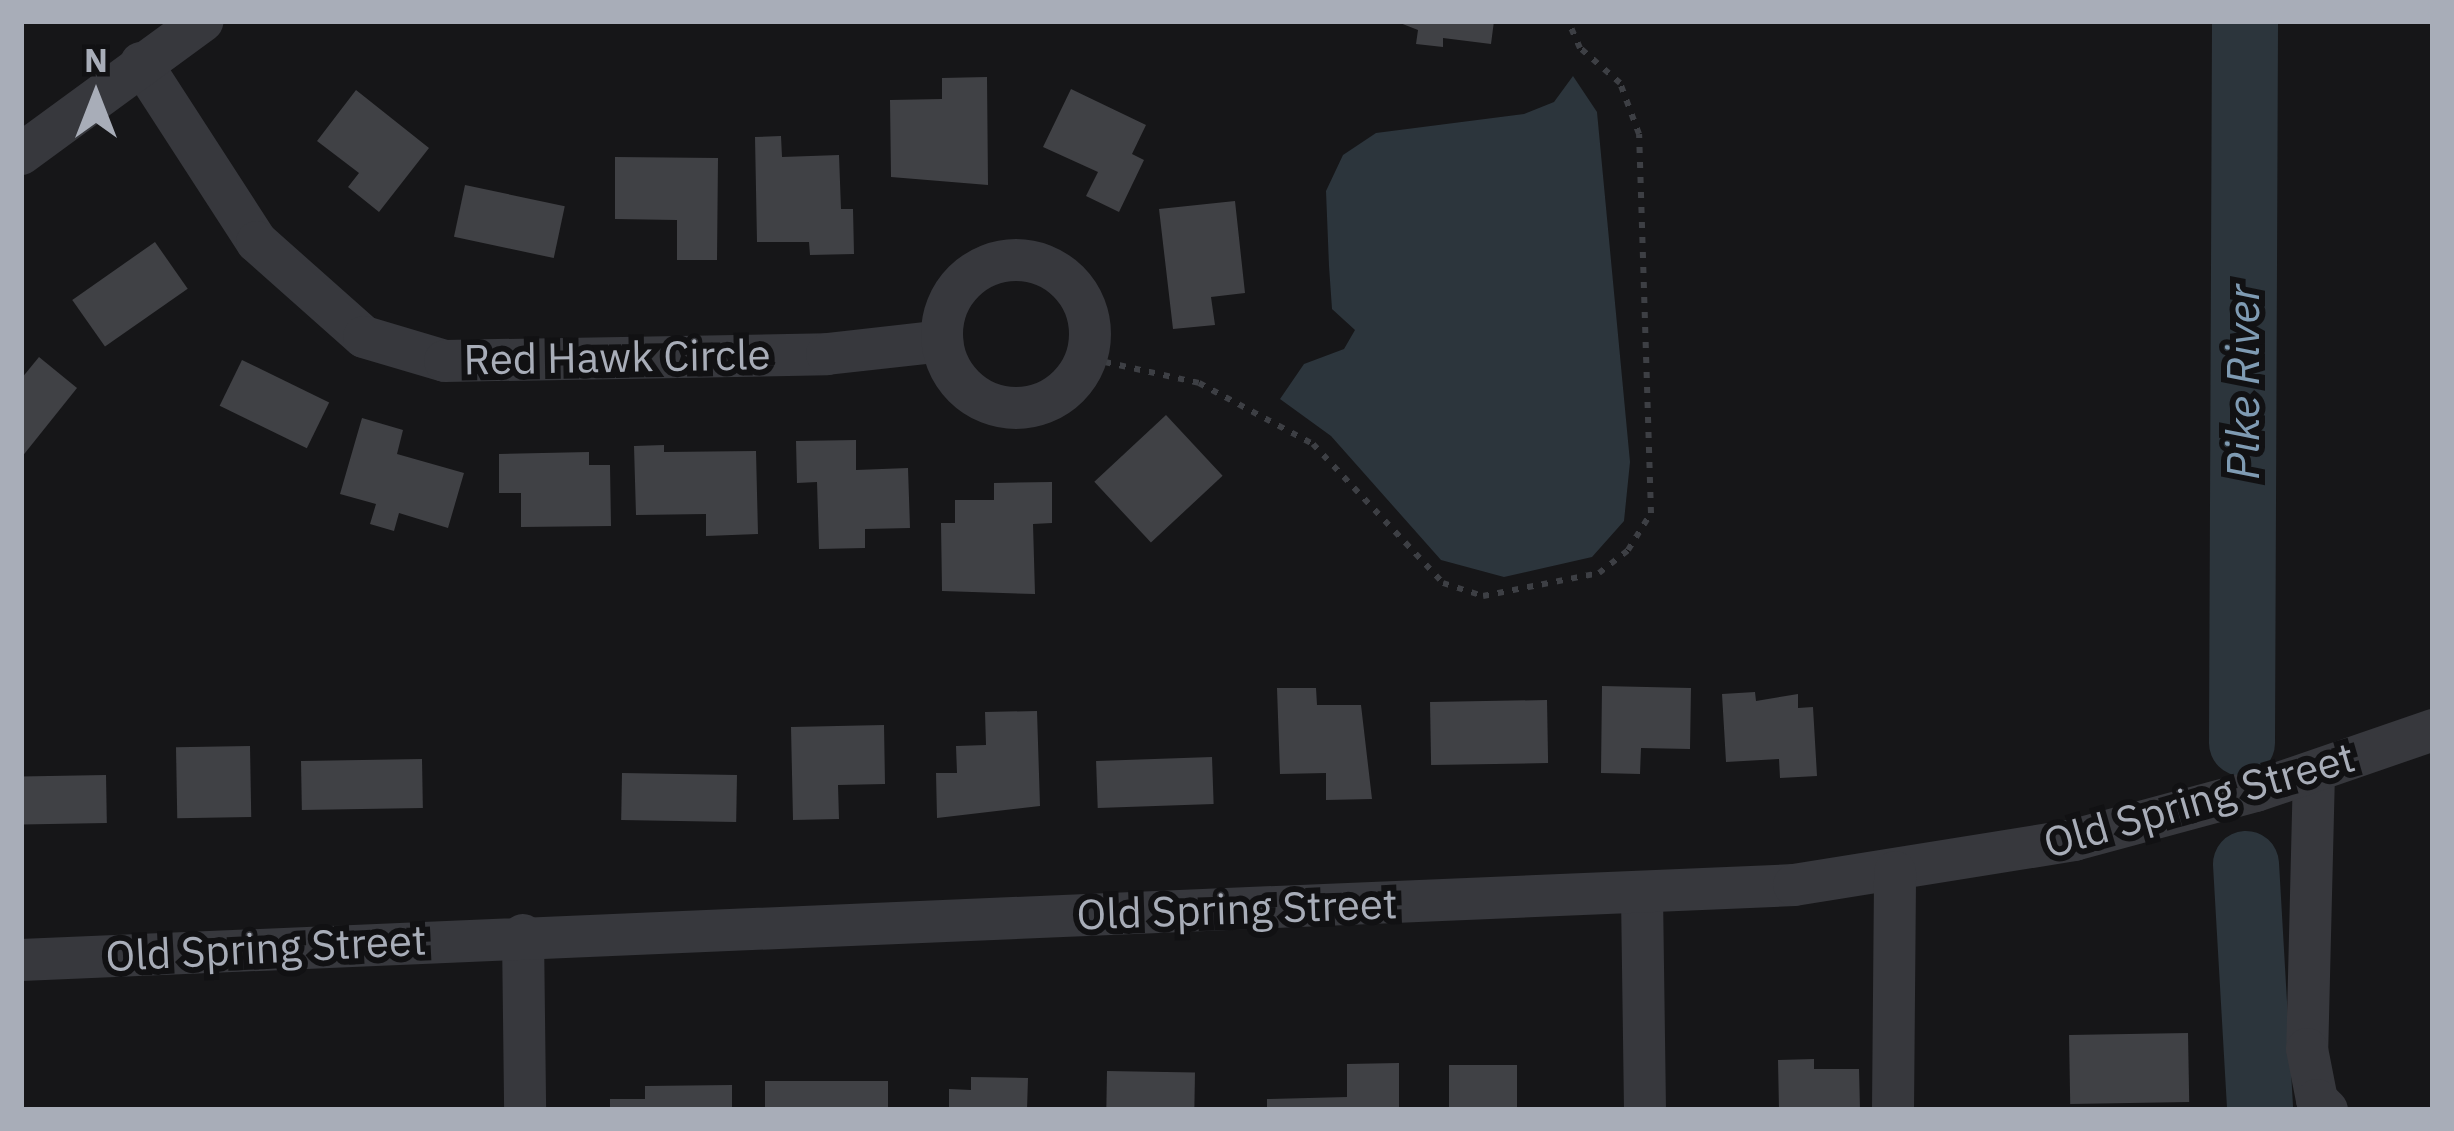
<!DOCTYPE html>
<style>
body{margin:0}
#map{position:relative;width:2454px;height:1131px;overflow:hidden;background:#161618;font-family:"IBM Plex Sans",sans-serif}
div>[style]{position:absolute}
.water>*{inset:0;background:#2c353c}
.river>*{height:66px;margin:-33px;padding:0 33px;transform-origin:33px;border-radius:33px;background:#2c353c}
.building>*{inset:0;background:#404145;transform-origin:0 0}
.path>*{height:6px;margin-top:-3px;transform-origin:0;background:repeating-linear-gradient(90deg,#3d3f44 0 6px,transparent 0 15px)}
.minor>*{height:42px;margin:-21px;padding:0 21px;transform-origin:21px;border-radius:21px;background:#37383d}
.minor>.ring{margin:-21px;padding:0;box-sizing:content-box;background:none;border:42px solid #37383d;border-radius:50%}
span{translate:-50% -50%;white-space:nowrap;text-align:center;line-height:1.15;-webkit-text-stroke:12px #111113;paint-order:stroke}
.street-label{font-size:42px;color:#a8adb8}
.water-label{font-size:45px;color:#7f9bb3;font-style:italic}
.frame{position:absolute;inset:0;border:24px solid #a8adb8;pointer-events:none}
.north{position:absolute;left:36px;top:36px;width:120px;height:120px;-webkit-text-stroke:9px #111113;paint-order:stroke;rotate:0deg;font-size:33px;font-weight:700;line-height:48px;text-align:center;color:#a8adb8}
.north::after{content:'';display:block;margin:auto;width:42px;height:54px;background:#a8adb8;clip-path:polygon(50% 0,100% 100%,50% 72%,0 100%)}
</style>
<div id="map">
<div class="water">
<i style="clip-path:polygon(1573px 76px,1597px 112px,1630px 462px,1624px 521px,1592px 557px,1504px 577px,1441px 560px,1331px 436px,1280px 399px,1304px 364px,1344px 349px,1355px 330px,1332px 309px,1329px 266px,1326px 191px,1343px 155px,1376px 133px,1524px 114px,1554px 102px)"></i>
</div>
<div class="river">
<i style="left:2242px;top:743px;width:722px;rotate:-89.76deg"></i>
<i style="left:2246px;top:864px;width:246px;rotate:86.7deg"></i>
</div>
<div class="building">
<i style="clip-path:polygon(1395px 21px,1494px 21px,1491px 44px,1443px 38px,1443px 47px,1416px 44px,1418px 30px)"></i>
<i style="clip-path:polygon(987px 77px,988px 185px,891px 177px,890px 100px,942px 99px,942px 78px)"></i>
<i style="clip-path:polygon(1071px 89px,1146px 125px,1132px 154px,1144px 160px,1119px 212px,1086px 196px,1098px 172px,1043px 147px)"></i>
<i style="clip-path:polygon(356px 90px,429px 148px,379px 212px,348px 187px,359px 173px,317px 141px)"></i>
<i style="clip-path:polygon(781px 136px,782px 157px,839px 155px,841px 209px,853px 209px,854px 254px,810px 255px,809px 242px,757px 242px,755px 137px)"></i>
<i style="clip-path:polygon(615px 157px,718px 158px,717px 260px,677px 260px,677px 220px,615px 219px)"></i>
<i style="left:465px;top:185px;width:102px;height:53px;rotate:12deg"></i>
<i style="clip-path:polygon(1235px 201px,1245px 293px,1211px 297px,1215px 325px,1173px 329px,1159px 209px)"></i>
<i style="left:155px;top:242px;width:57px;height:101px;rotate:55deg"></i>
<i style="clip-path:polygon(39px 357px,77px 388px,21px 458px,21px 379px)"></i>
<i style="left:242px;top:360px;width:97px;height:51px;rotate:26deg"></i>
<i style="left:1166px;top:415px;width:83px;height:98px;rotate:47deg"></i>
<i style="clip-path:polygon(362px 418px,403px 430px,397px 454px,464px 473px,448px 528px,399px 513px,394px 531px,370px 524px,376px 504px,340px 494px)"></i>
<i style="clip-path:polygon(856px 440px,856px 470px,908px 468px,910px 528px,865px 529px,865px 548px,819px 549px,817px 482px,797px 483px,796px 441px)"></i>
<i style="clip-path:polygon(664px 445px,664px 452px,756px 451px,758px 534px,706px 536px,706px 514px,636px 515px,634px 446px)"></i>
<i style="clip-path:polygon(589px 452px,589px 465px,610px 465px,611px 526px,521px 527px,521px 493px,499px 493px,499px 454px)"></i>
<i style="clip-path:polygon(1052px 482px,1052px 523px,1033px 524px,1035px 594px,942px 591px,941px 523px,955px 523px,955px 500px,994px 500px,994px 483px)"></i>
<i style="clip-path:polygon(1602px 686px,1691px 688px,1690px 749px,1641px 748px,1640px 774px,1601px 773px)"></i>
<i style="clip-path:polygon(1277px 688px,1316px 688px,1317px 705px,1361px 705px,1372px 799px,1326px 800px,1326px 773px,1280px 774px)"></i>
<i style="clip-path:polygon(1755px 692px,1756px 701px,1798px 694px,1798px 708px,1813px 707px,1817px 776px,1780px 778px,1779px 759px,1726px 762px,1722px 694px)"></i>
<i style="left:1547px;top:700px;width:63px;height:117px;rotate:89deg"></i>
<i style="clip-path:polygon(1037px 711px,1040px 806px,937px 818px,936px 773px,957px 773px,956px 746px,986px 745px,985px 712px)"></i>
<i style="clip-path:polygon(884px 725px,885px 784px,838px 785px,839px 819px,793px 820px,791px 727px)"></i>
<i style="left:250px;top:746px;width:71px;height:74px;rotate:89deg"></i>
<i style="left:1212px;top:757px;width:47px;height:116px;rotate:88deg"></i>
<i style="left:422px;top:759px;width:49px;height:121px;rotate:89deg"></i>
<i style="left:622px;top:773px;width:115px;height:47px;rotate:1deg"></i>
<i style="left:106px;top:775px;width:48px;height:85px;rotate:89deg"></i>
<i style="left:2188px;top:1033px;width:69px;height:119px;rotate:89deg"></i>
<i style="clip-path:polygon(1814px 1059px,1814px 1069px,1859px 1069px,1860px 1110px,1779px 1110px,1778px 1060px)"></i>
<i style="clip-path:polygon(1399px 1063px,1399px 1110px,1267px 1110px,1267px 1099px,1347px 1097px,1347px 1064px)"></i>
<i style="left:1517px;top:1065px;width:45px;height:68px;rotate:90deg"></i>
<i style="left:1107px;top:1071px;width:88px;height:39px;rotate:1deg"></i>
<i style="clip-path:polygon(971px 1077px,1028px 1078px,1027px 1110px,949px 1110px,949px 1089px,971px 1090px)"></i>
<i style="left:888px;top:1081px;width:29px;height:123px;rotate:90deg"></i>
<i style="clip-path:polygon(732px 1085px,732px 1110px,610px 1110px,610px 1099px,645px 1099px,645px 1086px)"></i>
</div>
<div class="path">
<i style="left:1083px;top:367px;width:23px;rotate:-13deg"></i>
<i style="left:1105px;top:362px;width:96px;rotate:12.6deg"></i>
<i style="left:1199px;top:383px;width:129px;rotate:28.2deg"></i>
<i style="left:1313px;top:444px;width:190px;rotate:46.9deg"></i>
<i style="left:1443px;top:583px;width:42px;rotate:18deg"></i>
<i style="left:1483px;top:596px;width:118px;rotate:-11.2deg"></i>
<i style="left:1599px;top:573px;width:37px;rotate:-38deg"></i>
<i style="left:1628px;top:550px;width:44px;rotate:-58.1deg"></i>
<i style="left:1651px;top:513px;width:379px;rotate:-91.8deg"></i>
<i style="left:1639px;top:134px;width:54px;rotate:-110.4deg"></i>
<i style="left:1620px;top:83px;width:53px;rotate:-138.8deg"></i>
<i style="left:1580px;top:48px;width:30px;rotate:-114deg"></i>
</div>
<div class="minor">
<i style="left:141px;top:63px;width:213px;rotate:57.1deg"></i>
<i style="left:257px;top:242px;width:143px;rotate:41.6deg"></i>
<i style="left:364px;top:337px;width:84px;rotate:16.5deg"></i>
<i style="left:445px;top:361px;width:382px;rotate:-1deg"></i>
<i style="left:827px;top:354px;width:116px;rotate:-6.4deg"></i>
<i style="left:21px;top:154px;width:225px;rotate:-36.2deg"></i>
<i class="ring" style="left:942px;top:260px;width:106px;height:106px"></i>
<i style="left:2314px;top:772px;width:277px;rotate:91.4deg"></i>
<i style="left:2307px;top:1049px;width:52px;rotate:78.9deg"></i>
<i style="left:2317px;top:1100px;width:14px;rotate:45deg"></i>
<i style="left:1642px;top:895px;width:215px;rotate:89.2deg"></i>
<i style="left:523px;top:935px;width:175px;rotate:89.3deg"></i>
<i style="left:21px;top:960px;width:1775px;rotate:-2.42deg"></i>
<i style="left:1794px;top:885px;width:284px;rotate:-9.1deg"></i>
<i style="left:2074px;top:840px;width:188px;rotate:-15.1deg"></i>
<i style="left:2256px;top:791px;width:187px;rotate:-19deg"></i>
<i style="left:1893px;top:1110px;width:238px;rotate:-89.5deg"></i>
</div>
<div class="street-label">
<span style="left:617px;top:357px;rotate:-1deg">Red Hawk Circle</span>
<span style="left:2199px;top:800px;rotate:-16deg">Old Spring Street</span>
<span style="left:1237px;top:909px;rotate:-2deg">Old Spring Street</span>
<span style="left:266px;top:948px;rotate:-3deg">Old Spring Street</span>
</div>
<div class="water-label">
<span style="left:2243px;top:382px;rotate:-90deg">Pike River</span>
</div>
<div class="frame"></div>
<div class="north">N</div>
</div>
